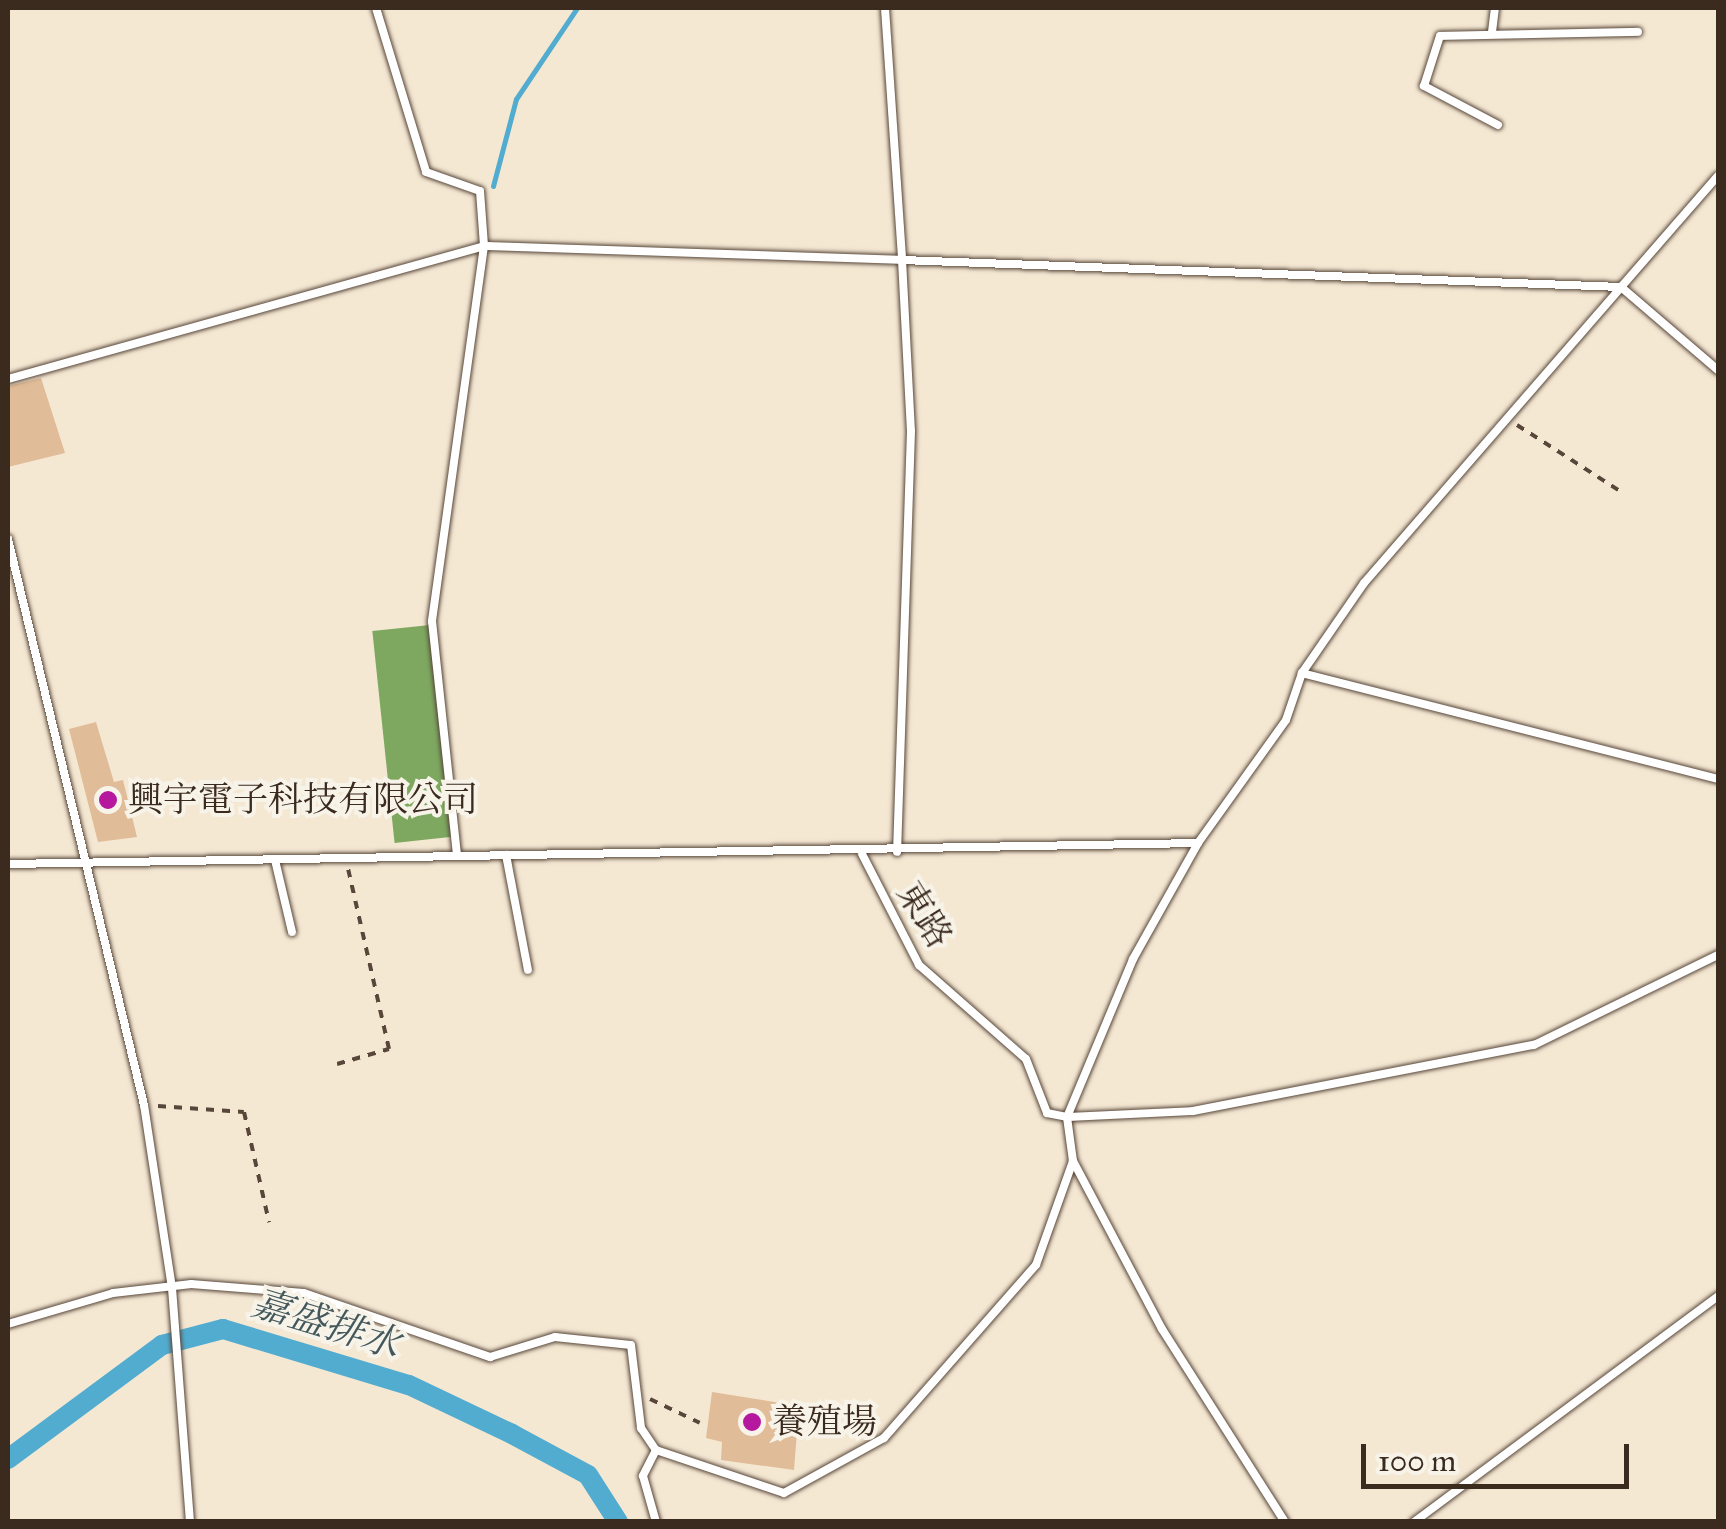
<!DOCTYPE html>
<meta charset="utf-8">
<style>
body{margin:0}
#map{position:relative;width:1726px;height:1529px;overflow:hidden;background:#f5e8d3;font-family:"IM FELL Great Primer","Noto Serif TC",serif}
div>[style]{position:absolute}
.forest>*{inset:0;background:#7ea860;transform-origin:0 0}
.stream>*{height:5px;margin:-2.5px;padding:0 2.5px;transform-origin:2.5px;border-radius:2.5px;background:#52acd0}
.canal>*{height:20px;margin:-10px;padding:0 10px;transform-origin:10px;border-radius:10px;background:#52acd0}
.building>*{inset:0;background:#e0bc98}
.path>*{height:4px;margin-top:-2px;transform-origin:0;background:repeating-linear-gradient(90deg,#574639 0 8px,transparent 0 16px)}
.roads{filter:drop-shadow(0 0 2px #574639) drop-shadow(0 0 2px #574639)}
.lane>*{height:8px;margin:-4px;padding:0 4px;transform-origin:4px;border-radius:4px;background:#fff}
.dots>*{width:28px;height:28px;translate:-50% -50%;box-sizing:border-box;border:5px solid #f7f3e8;border-radius:50%}
span{translate:-50% -50%;white-space:nowrap;text-align:center;line-height:1.15;-webkit-text-stroke:8px #f7f3e8;paint-order:stroke}
.poi-label{font-size:35px;color:#3b2a1e}
.left{translate:0 -50%;text-align:left}
.street-label{font-size:35px;color:#3b2a1e}
.water-label{font-size:38px;color:#43585c;font-style:italic}
.frame{position:absolute;inset:0;border:10px solid #3b2a1e;pointer-events:none}
.scale{position:absolute;left:1361px;top:1444px;width:268px;height:45px;box-sizing:border-box;border:5px solid #3b2a1e;border-top:0;padding-left:12px;font-size:30px;line-height:35px;white-space:nowrap;color:#3b2a1e;-webkit-text-stroke:8px #f7f3e8;paint-order:stroke}
</style>
<div id="map">
<div class="forest">
<i style="left:430px;top:625px;width:213px;height:58px;rotate:84deg"></i>
</div>
<div class="stream">
<i style="left:493px;top:186px;width:90px;rotate:-75.2deg"></i>
<i style="left:516px;top:99px;width:110px;rotate:-56.2deg"></i>
</div>
<div class="canal">
<i style="left:8px;top:1459px;width:192px;rotate:-36.5deg"></i>
<i style="left:162px;top:1345px;width:63px;rotate:-14.7deg"></i>
<i style="left:223px;top:1329px;width:194px;rotate:16.8deg"></i>
<i style="left:409px;top:1385px;width:114px;rotate:25.4deg"></i>
<i style="left:512px;top:1434px;width:86px;rotate:28.3deg"></i>
<i style="left:588px;top:1475px;width:56px;rotate:57.4deg"></i>
</div>
<div class="building">
<i style="clip-path:polygon(41px 378px,65px 453px,8px 467px,8px 386px)"></i>
<i style="clip-path:polygon(96px 722px,114px 782px,123px 780px,137px 837px,98px 842px,69px 729px)"></i>
<i style="clip-path:polygon(712px 1392px,799px 1406px,794px 1470px,721px 1460px,722px 1442px,706px 1438px)"></i>
</div>
<div class="path">
<i style="left:1517px;top:425px;width:122px;rotate:32.7deg"></i>
<i style="left:337px;top:1064px;width:54px;rotate:-16.1deg"></i>
<i style="left:389px;top:1049px;width:186px;rotate:-102.8deg"></i>
<i style="left:158px;top:1106px;width:86px;rotate:4deg"></i>
<i style="left:244px;top:1112px;width:113px;rotate:77.2deg"></i>
<i style="left:650px;top:1399px;width:55px;rotate:25.6deg"></i>
</div>
<div class="roads">
<div class="lane">
<i style="left:376px;top:8px;width:171px;rotate:73deg"></i>
<i style="left:426px;top:172px;width:57px;rotate:19.4deg"></i>
<i style="left:480px;top:191px;width:55px;rotate:85.8deg"></i>
<i style="left:484px;top:246px;width:379px;rotate:97.9deg"></i>
<i style="left:432px;top:621px;width:236px;rotate:83.9deg"></i>
<i style="left:885px;top:8px;width:253px;rotate:86.1deg"></i>
<i style="left:902px;top:260px;width:720px;rotate:2.15deg"></i>
<i style="left:1621px;top:287px;width:147px;rotate:-48.9deg"></i>
<i style="left:1492px;top:32px;width:24px;rotate:-83deg"></i>
<i style="left:1498px;top:125px;width:84px;rotate:-152.2deg"></i>
<i style="left:1424px;top:86px;width:52px;rotate:-72.3deg"></i>
<i style="left:1440px;top:36px;width:198px;rotate:-1.2deg"></i>
<i style="left:8px;top:379px;width:494px;rotate:-15.6deg"></i>
<i style="left:484px;top:246px;width:418px;rotate:1.9deg"></i>
<i style="left:902px;top:260px;width:171px;rotate:87deg"></i>
<i style="left:911px;top:431px;width:421px;rotate:91.9deg"></i>
<i style="left:8px;top:539px;width:582px;rotate:76.49deg"></i>
<i style="left:144px;top:1105px;width:185px;rotate:81.3deg"></i>
<i style="left:172px;top:1288px;width:235px;rotate:85.6deg"></i>
<i style="left:1302px;top:673px;width:429px;rotate:14.3deg"></i>
<i style="left:862px;top:854px;width:125px;rotate:62.8deg"></i>
<i style="left:919px;top:965px;width:142px;rotate:41.3deg"></i>
<i style="left:1026px;top:1059px;width:58px;rotate:68.7deg"></i>
<i style="left:1047px;top:1113px;width:20px;rotate:11deg"></i>
<i style="left:1067px;top:1117px;width:126px;rotate:-2.7deg"></i>
<i style="left:1193px;top:1111px;width:347px;rotate:-11deg"></i>
<i style="left:1534px;top:1045px;width:205px;rotate:-26.1deg"></i>
<i style="left:506px;top:855px;width:117px;rotate:79.2deg"></i>
<i style="left:275px;top:860px;width:74px;rotate:76.7deg"></i>
<i style="left:8px;top:864px;width:1190px;rotate:-1.01deg"></i>
<i style="left:1198px;top:843px;width:151px;rotate:-54.4deg"></i>
<i style="left:1286px;top:720px;width:50px;rotate:-71.2deg"></i>
<i style="left:1302px;top:673px;width:109px;rotate:-55.4deg"></i>
<i style="left:1364px;top:583px;width:392px;rotate:-49deg"></i>
<i style="left:1621px;top:287px;width:128px;rotate:40.6deg"></i>
<i style="left:1073px;top:1161px;width:190px;rotate:62.1deg"></i>
<i style="left:1162px;top:1329px;width:229px;rotate:57.5deg"></i>
<i style="left:8px;top:1324px;width:109px;rotate:-16.4deg"></i>
<i style="left:113px;top:1293px;width:79px;rotate:-6.6deg"></i>
<i style="left:191px;top:1284px;width:113px;rotate:4.6deg"></i>
<i style="left:304px;top:1293px;width:197px;rotate:19deg"></i>
<i style="left:490px;top:1357px;width:68px;rotate:-17.1deg"></i>
<i style="left:555px;top:1337px;width:76px;rotate:6deg"></i>
<i style="left:631px;top:1345px;width:84px;rotate:83.1deg"></i>
<i style="left:641px;top:1428px;width:27px;rotate:56deg"></i>
<i style="left:656px;top:1450px;width:135px;rotate:18.6deg"></i>
<i style="left:784px;top:1493px;width:114px;rotate:-28.8deg"></i>
<i style="left:884px;top:1438px;width:230px;rotate:-48.7deg"></i>
<i style="left:1036px;top:1265px;width:110px;rotate:-70.4deg"></i>
<i style="left:1073px;top:1161px;width:44px;rotate:-97.8deg"></i>
<i style="left:1067px;top:1117px;width:171px;rotate:-67.3deg"></i>
<i style="left:1133px;top:959px;width:133px;rotate:-60.7deg"></i>
<i style="left:656px;top:1450px;width:29px;rotate:117deg"></i>
<i style="left:643px;top:1476px;width:48px;rotate:74.2deg"></i>
<i style="left:1414px;top:1522px;width:379px;rotate:-36.6deg"></i>
</div>
</div>
<div class="dots">
<i style="left:108px;top:800px;background:#b5179e"></i>
<i style="left:752px;top:1422px;background:#b5179e"></i>
</div>
<div class="poi-label">
<span class="left" style="left:128px;top:800px">興宇電子科技有限公司</span>
<span class="left" style="left:772px;top:1422px">養殖場</span>
</div>
<div class="street-label">
<span style="left:924px;top:915px;rotate:58deg">東路</span>
</div>
<div class="water-label">
<span style="left:326px;top:1324px;rotate:17deg">嘉盛排水</span>
</div>
<div class="frame"></div>
<div class="scale">100 m</div>
</div>
